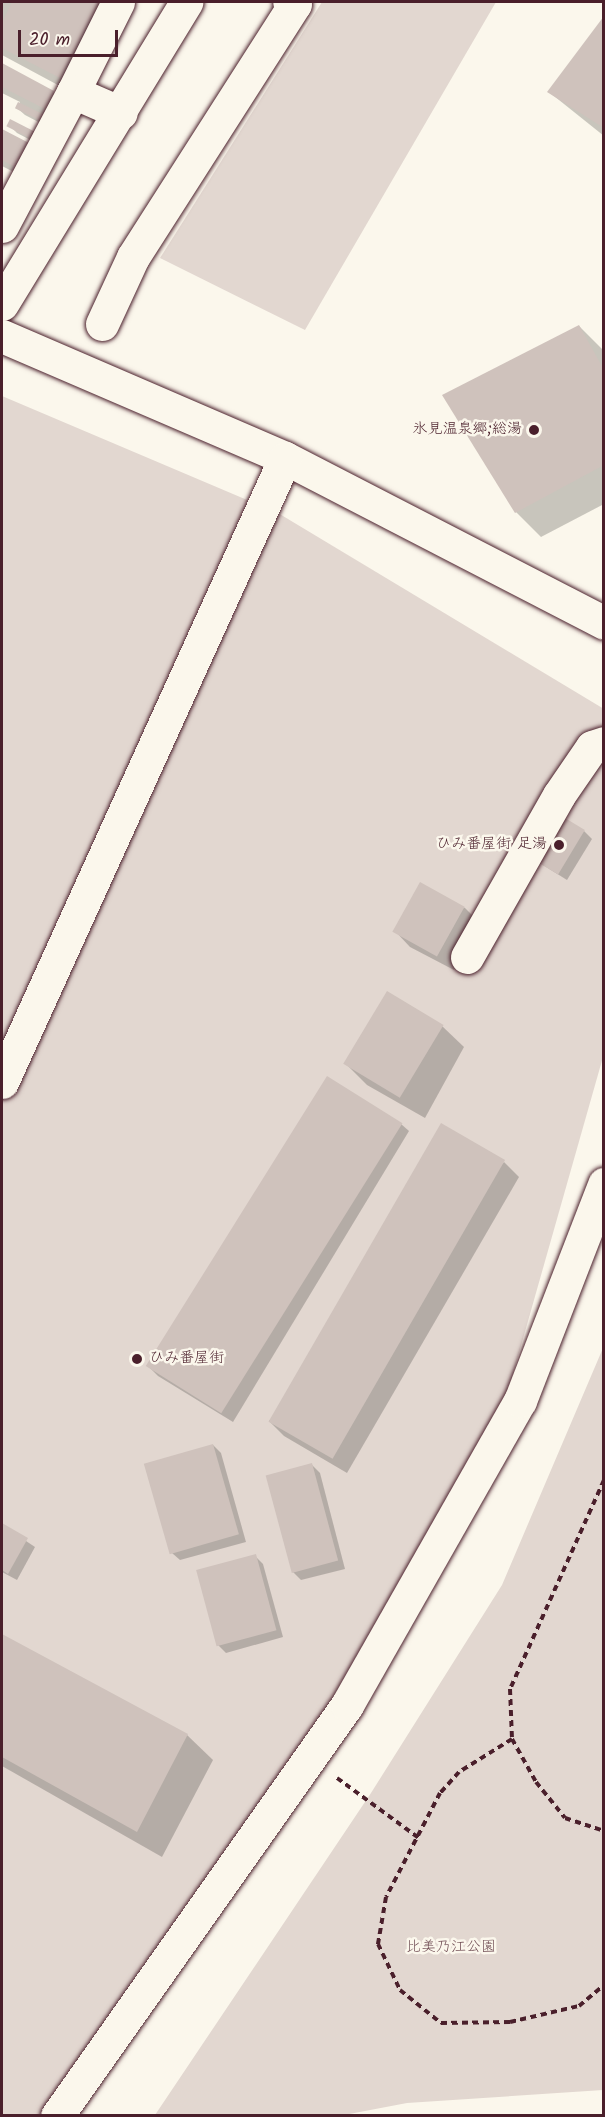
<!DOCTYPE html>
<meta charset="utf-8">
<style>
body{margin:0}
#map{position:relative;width:605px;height:2117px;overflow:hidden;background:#fbf7ec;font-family:Kalam,"Klee One",sans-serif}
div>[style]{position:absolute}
.green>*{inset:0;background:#e2d7d0}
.shadow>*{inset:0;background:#0003}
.building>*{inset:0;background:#cfc2bc;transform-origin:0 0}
.path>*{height:4px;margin-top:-2px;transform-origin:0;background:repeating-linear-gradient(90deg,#4a1f2b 0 6px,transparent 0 10.5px)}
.roads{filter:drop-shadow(0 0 2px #4a1f2b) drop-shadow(0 0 2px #4a1f2b)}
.minor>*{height:33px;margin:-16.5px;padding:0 16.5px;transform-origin:16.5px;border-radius:16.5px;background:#fbf7ec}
.dots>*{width:16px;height:16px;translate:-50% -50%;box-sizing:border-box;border:3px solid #fbf7ec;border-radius:50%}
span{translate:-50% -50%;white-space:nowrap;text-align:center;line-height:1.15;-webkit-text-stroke:5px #fbf7ec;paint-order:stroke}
.poi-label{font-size:15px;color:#4a1f2b}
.right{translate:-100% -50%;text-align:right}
.left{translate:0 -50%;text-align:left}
.park-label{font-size:15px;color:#704d54}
.frame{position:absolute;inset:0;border:3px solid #4a1f2b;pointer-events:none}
.scale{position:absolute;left:18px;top:30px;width:100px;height:27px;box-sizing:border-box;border:3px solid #4a1f2b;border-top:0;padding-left:8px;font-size:18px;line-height:21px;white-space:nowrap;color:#4a1f2b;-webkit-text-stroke:4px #fbf7ec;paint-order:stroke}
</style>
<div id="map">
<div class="green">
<i style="clip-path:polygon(322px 2px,496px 2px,305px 330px,160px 258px)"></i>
<i style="clip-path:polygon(2px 396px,278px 513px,604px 709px,603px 1057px,507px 1395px,333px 1700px,42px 2115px,2px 2115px)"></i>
<i style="clip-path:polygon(603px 1348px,603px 2090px,407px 2103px,344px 2115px,155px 2115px,371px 1793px,502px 1585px)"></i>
</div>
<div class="shadow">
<i style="clip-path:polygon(2px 2px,108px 2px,82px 98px,2px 55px)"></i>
<i style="clip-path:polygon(604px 19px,604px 136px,549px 92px)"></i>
<i style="clip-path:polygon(2px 65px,53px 92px,69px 107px,48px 127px,25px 115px,17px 108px,20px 102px,2px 93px)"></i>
<i style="clip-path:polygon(9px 125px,34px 133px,40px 145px,17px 133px)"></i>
<i style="clip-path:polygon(2px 130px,28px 145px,33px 182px,2px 166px)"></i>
<i style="clip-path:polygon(579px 326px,604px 351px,604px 504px,541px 537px,516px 512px)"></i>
<i style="clip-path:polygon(584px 831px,592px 839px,567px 880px,535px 860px)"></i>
<i style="clip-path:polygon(420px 884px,465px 908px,480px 923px,454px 970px,410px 947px,395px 931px)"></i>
<i style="clip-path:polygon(442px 1026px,464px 1047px,425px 1118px,367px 1085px,346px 1064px)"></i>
<i style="clip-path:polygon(401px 1124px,409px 1131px,233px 1422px,158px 1376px,150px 1368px)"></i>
<i style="clip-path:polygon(504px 1162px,519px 1177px,347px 1473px,284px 1436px,269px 1421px)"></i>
<i style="clip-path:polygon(213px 1445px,221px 1453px,246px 1542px,180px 1560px,172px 1553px)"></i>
<i style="clip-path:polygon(312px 1465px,320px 1473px,345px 1569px,301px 1580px,293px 1572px)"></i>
<i style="clip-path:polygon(2px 1525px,35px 1547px,17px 1580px,2px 1572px)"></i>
<i style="clip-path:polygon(255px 1556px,263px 1564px,283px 1637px,226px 1653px,218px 1645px)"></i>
<i style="clip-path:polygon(2px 1636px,187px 1735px,213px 1760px,162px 1857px,2px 1766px)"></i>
</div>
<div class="building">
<i style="clip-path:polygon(12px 2px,99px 2px,60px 78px,2px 48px,2px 23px)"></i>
<i style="clip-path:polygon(604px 16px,604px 128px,547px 92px)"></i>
<i style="clip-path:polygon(2px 63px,54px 91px,45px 109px,2px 87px)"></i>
<i style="left:18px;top:102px;width:28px;height:7px;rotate:26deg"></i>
<i style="left:10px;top:119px;width:28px;height:8px;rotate:27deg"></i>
<i style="clip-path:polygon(2px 129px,29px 143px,17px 168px,2px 160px)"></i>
<i style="clip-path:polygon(579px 325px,604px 370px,604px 465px,515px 513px,442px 395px)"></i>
<i style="left:560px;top:815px;width:29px;height:52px;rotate:31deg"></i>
<i style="left:420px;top:882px;width:51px;height:57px;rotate:29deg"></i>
<i style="left:387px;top:991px;width:66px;height:85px;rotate:31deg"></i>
<i style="left:327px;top:1076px;width:89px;height:342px;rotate:32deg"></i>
<i style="left:441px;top:1123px;width:74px;height:345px;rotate:30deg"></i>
<i style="left:213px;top:1444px;width:94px;height:72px;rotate:74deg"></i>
<i style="left:312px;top:1463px;width:101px;height:48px;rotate:75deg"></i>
<i style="clip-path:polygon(2px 1523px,28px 1538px,8px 1574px,2px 1570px)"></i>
<i style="left:256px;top:1554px;width:79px;height:62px;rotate:75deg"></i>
<i style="clip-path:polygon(2px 1634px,188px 1734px,137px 1832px,2px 1757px)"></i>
</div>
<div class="path">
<i style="left:604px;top:1480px;width:229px;rotate:114.2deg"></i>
<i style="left:510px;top:1689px;width:50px;rotate:87.7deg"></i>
<i style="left:512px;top:1739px;width:49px;rotate:60.8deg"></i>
<i style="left:536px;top:1782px;width:46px;rotate:51.1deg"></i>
<i style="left:565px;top:1818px;width:41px;rotate:18.4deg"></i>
<i style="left:512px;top:1739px;width:62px;rotate:148.1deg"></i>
<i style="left:459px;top:1772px;width:28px;rotate:132deg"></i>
<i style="left:440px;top:1793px;width:117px;rotate:117.4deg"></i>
<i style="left:386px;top:1897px;width:48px;rotate:99.7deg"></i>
<i style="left:378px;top:1944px;width:51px;rotate:64.4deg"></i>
<i style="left:400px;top:1990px;width:53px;rotate:38.8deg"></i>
<i style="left:441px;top:2023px;width:69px;rotate:-0.8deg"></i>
<i style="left:510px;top:2022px;width:71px;rotate:-13.1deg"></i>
<i style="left:579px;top:2006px;width:33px;rotate:-40deg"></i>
<i style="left:337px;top:1778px;width:103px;rotate:36.3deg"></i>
</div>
<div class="roads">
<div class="minor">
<i style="left:118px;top:2px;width:101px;rotate:116.6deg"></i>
<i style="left:73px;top:92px;width:52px;rotate:23.6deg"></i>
<i style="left:2px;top:226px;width:152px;rotate:-62.1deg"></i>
<i style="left:2px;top:304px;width:354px;rotate:-58.6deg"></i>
<i style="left:102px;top:324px;width:74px;rotate:-65.2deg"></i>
<i style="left:133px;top:257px;width:300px;rotate:-57.4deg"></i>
<i style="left:295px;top:4px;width:6px;rotate:-162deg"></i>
<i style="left:2px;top:336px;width:308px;rotate:23.3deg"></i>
<i style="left:285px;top:458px;width:359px;rotate:27.3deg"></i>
<i style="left:467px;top:957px;width:186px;rotate:-60.4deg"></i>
<i style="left:559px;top:795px;width:58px;rotate:-55.5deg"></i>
<i style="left:592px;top:747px;width:13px;rotate:-18deg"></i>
<i style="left:2px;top:1082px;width:685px;rotate:-65.6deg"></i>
<i style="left:57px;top:2116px;width:503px;rotate:-54.79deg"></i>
<i style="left:347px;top:1705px;width:350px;rotate:-60.4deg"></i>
<i style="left:520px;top:1401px;width:233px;rotate:-68.8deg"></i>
</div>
</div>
<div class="dots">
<i style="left:534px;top:430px;background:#4a1f2b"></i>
<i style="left:559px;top:845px;background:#4a1f2b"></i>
<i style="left:137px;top:1359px;background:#4a1f2b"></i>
</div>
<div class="poi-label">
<span class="right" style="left:522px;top:430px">氷見温泉郷;総湯</span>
<span class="right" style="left:547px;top:845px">ひみ番屋街 足湯</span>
<span class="left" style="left:149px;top:1359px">ひみ番屋街</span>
</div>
<div class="park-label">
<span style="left:451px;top:1948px">比美乃江公園</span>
</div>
<div class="frame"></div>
<div class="scale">20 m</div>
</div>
